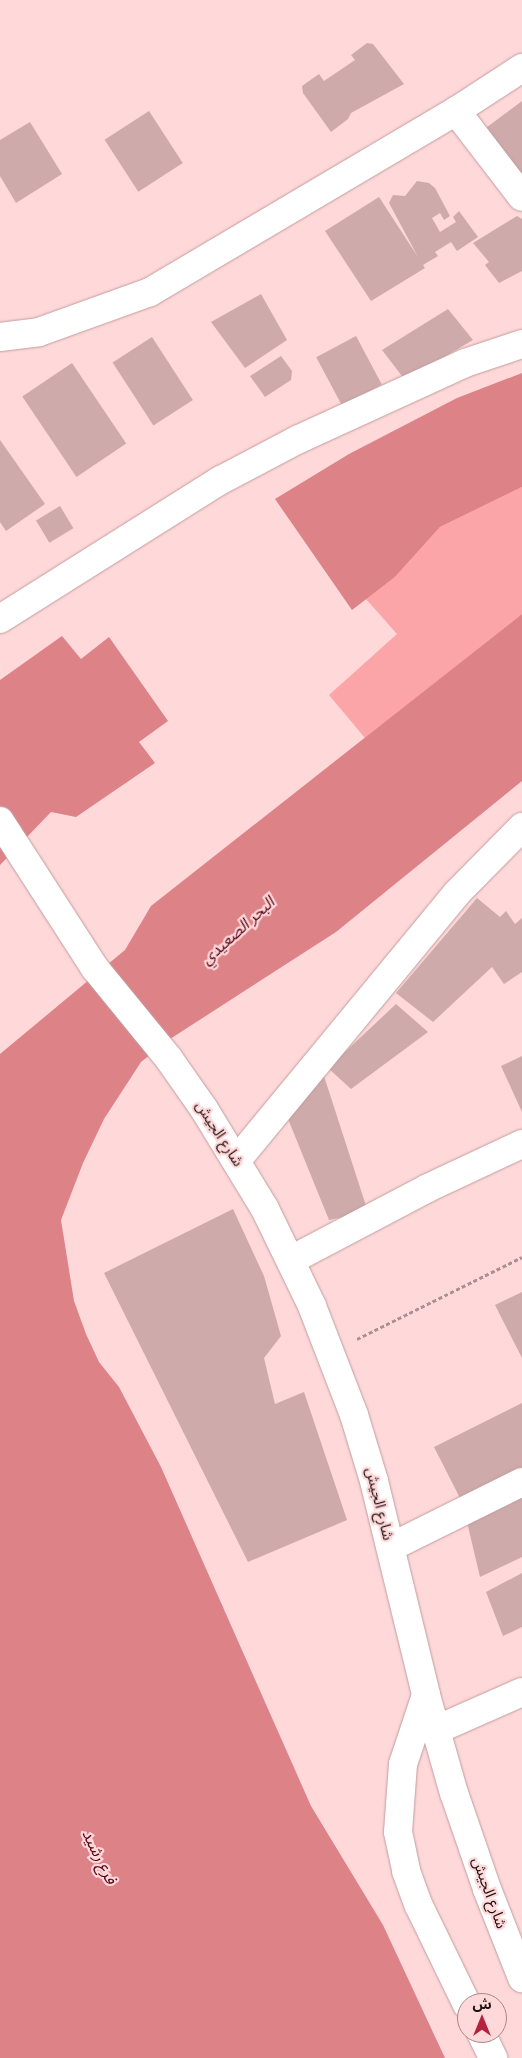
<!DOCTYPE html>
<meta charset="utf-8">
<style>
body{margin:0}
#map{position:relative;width:522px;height:2058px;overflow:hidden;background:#ffd8d9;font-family:Roboto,"Noto Sans Arabic",sans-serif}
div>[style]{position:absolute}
.green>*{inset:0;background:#fca5a8}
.water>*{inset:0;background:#dd8287}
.building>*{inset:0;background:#cfaaab;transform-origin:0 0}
.path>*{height:3px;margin-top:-1.5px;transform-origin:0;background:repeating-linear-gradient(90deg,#ac8f90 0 4px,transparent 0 6.5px)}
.roads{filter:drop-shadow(0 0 1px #c29d9e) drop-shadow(0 0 1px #c29d9e)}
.street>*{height:28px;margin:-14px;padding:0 14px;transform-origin:14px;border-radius:14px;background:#fff}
.secondary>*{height:28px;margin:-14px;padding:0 14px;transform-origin:14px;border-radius:14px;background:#fff}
span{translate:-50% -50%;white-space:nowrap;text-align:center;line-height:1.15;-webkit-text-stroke:4.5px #ffd8d9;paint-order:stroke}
.street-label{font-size:15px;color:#1e1112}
.water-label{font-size:16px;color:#560015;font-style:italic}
.north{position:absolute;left:457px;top:1993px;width:50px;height:50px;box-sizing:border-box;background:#ffd8d9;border:1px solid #a58889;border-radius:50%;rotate:0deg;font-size:14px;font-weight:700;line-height:20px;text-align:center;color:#1e1112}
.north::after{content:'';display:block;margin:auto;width:18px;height:22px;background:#b4223e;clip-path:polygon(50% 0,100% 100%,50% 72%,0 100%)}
</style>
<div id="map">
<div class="green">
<i style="clip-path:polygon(522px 487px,522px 614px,365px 738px,329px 695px,397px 634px,366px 599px,395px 577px,440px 527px)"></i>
</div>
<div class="water">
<i style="clip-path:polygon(522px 373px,522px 487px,440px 527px,395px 577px,352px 610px,275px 499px,349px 454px,457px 398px)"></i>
<i style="clip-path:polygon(522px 614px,522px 781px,336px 932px,170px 1039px,141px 1062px,104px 1119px,83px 1163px,61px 1220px,74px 1301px,86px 1334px,99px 1362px,119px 1387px,161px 1467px,311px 1806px,383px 1925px,445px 2058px,0 2058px,0 1054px,125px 950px,151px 906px)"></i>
<i style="clip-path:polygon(62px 636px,81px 659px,109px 637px,168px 721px,139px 742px,155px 763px,76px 817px,51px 812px,0 865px,0 680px)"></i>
</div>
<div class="building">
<i style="clip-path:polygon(367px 43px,373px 44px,404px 84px,351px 113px,348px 119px,331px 132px,303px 93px,302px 86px,319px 74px,324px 81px,355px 60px,351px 55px)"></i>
<i style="clip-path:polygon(522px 101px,522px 182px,483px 130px)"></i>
<i style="left:149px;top:111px;width:62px;height:53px;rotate:57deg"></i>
<i style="clip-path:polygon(30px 122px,62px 174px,16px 203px,0 176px,0 140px)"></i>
<i style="clip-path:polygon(417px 181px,429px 183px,435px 188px,450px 216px,444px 220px,440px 213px,432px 218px,440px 232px,456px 222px,453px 217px,459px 211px,478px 237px,457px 251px,451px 242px,435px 252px,438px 256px,423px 265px,425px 268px,371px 301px,325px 231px,379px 197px,418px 257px,389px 203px,393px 195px,405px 196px)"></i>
<i style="clip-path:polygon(517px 216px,522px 219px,522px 271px,499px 283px,485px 265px,489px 262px,473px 243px)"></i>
<i style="clip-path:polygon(261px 294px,287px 340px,245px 368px,211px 322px)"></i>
<i style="clip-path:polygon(448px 309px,473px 340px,405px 380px,382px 350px)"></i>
<i style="left:356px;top:336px;width:55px;height:45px;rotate:62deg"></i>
<i style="left:152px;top:337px;width:75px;height:47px;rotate:57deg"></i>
<i style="clip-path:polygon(281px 356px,292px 371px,291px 380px,265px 397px,250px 376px)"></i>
<i style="left:72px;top:363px;width:97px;height:60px;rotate:56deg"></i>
<i style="clip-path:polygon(0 440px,45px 504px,6px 531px,0 522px)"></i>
<i style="left:60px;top:506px;width:26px;height:28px;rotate:59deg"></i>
<i style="clip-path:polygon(477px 898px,500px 917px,506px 911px,515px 924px,522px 918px,522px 972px,504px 984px,492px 967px,433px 1022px,396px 993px)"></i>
<i style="clip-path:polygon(396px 1004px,428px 1032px,351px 1089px,328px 1068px)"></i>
<i style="clip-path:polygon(522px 1056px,522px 1112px,501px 1066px)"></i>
<i style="clip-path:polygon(323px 1073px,368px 1212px,329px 1220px,284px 1109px)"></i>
<i style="clip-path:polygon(233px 1209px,264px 1276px,281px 1336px,264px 1358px,275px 1404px,304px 1392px,347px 1520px,248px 1562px,104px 1273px)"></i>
<i style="clip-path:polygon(522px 1292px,522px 1358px,495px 1305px)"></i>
<i style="clip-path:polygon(522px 1403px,522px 1474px,463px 1504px,434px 1447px)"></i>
<i style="clip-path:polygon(522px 1496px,522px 1557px,480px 1577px,467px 1522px)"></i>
<i style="clip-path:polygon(522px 1573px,522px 1627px,503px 1636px,486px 1592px)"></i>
</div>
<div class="path">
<i style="left:357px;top:1339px;width:184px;rotate:-26.4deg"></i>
</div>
<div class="roads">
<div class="street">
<i style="left:456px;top:111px;width:108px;rotate:52.5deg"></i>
<i style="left:0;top:619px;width:261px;rotate:-32.2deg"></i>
<i style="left:221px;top:480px;width:86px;rotate:-27.8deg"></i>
<i style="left:297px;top:440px;width:185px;rotate:-24.6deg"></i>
<i style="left:465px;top:363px;width:60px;rotate:-18.4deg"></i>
<i style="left:237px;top:1160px;width:346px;rotate:-50.5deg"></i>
<i style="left:457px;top:893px;width:93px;rotate:-45.4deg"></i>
<i style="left:291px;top:1260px;width:155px;rotate:-27.7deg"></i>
<i style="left:428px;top:1188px;width:104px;rotate:-25.1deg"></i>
<i style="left:391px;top:1547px;width:146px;rotate:-26.4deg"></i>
<i style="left:436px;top:1730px;width:94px;rotate:-23.8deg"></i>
</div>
<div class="secondary">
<i style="left:0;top:337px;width:39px;rotate:-7deg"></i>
<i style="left:39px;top:332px;width:118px;rotate:-19.8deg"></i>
<i style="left:150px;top:292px;width:356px;rotate:-30.6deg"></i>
<i style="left:456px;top:111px;width:79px;rotate:-33.1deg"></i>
<i style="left:0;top:821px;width:174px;rotate:57.2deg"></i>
<i style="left:94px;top:967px;width:119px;rotate:50.8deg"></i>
<i style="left:169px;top:1059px;width:61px;rotate:55deg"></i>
<i style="left:204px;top:1109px;width:117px;rotate:58.6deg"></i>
<i style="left:265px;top:1209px;width:108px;rotate:64.1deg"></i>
<i style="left:312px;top:1306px;width:117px;rotate:68.9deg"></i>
<i style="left:354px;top:1415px;width:69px;rotate:73.1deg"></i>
<i style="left:374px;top:1481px;width:220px;rotate:76.3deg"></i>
<i style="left:426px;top:1695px;width:102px;rotate:74.1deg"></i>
<i style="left:454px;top:1793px;width:102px;rotate:71deg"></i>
<i style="left:487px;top:1889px;width:96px;rotate:68.5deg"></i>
<i style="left:426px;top:1695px;width:73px;rotate:108.4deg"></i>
<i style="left:403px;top:1764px;width:68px;rotate:94.2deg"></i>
<i style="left:398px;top:1832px;width:40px;rotate:78deg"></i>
<i style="left:406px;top:1871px;width:37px;rotate:70deg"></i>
<i style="left:419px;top:1906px;width:110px;rotate:64.1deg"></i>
<i style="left:481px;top:2033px;width:28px;rotate:64deg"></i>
</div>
</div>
<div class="street-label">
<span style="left:219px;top:1134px;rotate:57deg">شارع الجيش</span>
<span style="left:379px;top:1504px;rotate:76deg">شارع الجيش</span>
<span style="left:489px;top:1893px;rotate:70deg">شارع الجيش</span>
</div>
<div class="water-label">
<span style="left:238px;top:931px;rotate:-42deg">البحر الصعيدي</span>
<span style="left:99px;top:1857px;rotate:64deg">فرع رشيد</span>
</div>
<div class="north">ش</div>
</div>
